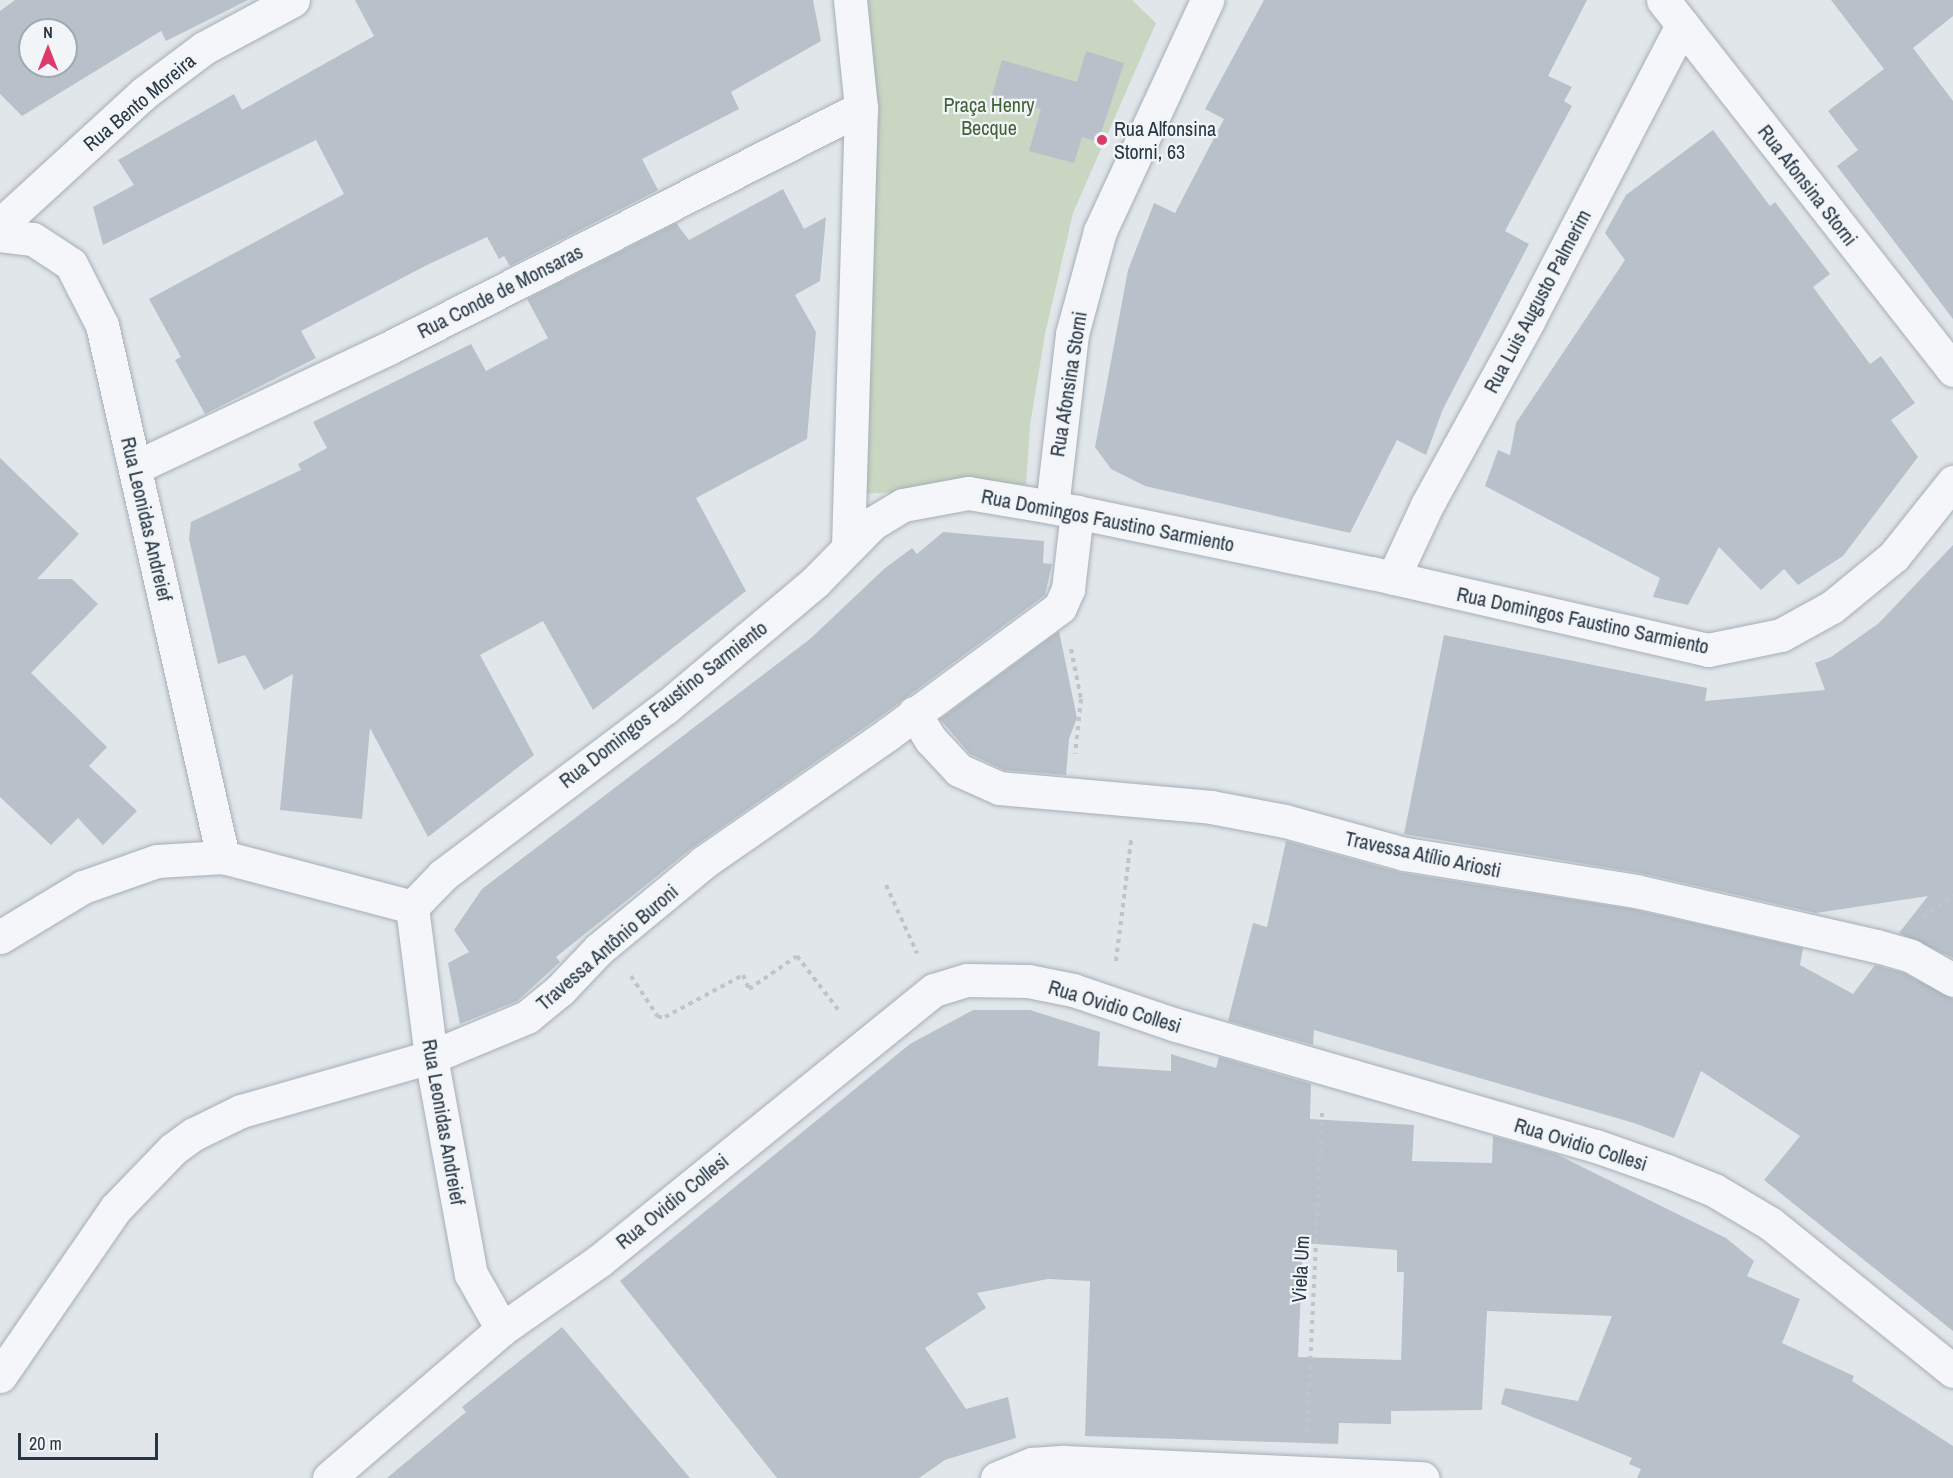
<!DOCTYPE html>
<meta charset="utf-8">
<style>
body{margin:0}
#map{position:relative;width:1953px;height:1478px;overflow:hidden;background:#e1e6eb;font-family:"Archivo Narrow",sans-serif}
div>[style]{position:absolute}
.green>*{inset:0;background:#c9d6c1}
.building>*{inset:0;background:#b8c0c9}
.path>*{height:4px;margin-top:-2px;transform-origin:0;background:repeating-linear-gradient(90deg,#bfc4ca 0 4.5px,transparent 0 9px)}
.roads{filter:drop-shadow(0 0 2px #a6aeb6) drop-shadow(0 0 2px #a6aeb6)}
.street>*{height:33px;margin:-16.5px;padding:0 16.5px;transform-origin:16.5px;border-radius:16.5px;background:#f4f6f9}
.dots>*{width:16px;height:16px;translate:-50% -50%;box-sizing:border-box;border:3px solid #f1f5f8;border-radius:50%}
span{translate:-50% -50%;white-space:nowrap;text-align:center;line-height:1.15;-webkit-text-stroke:4.5px #f1f5f8;paint-order:stroke}
.street-label{font-size:20px;color:#283644}
.park-label{font-size:20px;color:#426134}
.poi-label{font-size:20px;color:#283644}
.left{translate:0 -50%;text-align:left}
.north{position:absolute;left:18px;top:18px;width:60px;height:60px;box-sizing:border-box;background:#f1f5f8;border:2px solid #a1a9b0;border-radius:50%;rotate:0deg;font-size:16px;font-weight:700;line-height:24px;text-align:center;color:#283644}
.north::after{content:'';display:block;margin:auto;width:21px;height:27px;background:#db3b69;clip-path:polygon(50% 0,100% 100%,50% 72%,0 100%)}
.scale{position:absolute;left:18px;top:1433px;width:140px;height:27px;box-sizing:border-box;border:3px solid #283644;border-top:0;padding-left:8px;font-size:18px;line-height:21px;white-space:nowrap;color:#283644;-webkit-text-stroke:4px #f1f5f8;paint-order:stroke}
</style>
<div id="map">
<div class="green">
<i style="clip-path:polygon(862px 0,1132px 0,1156px 23px,1073px 213px,1045px 334px,1030px 425px,1026px 484px,863px 494px)"></i>
</div>
<div class="building">
<i style="clip-path:polygon(evenodd,15px 0,248px 0,166px 41px,161px 31px,22px 116px,0 94px,0 11px,15px 0,30px 30px,66px 30px,66px 66px,30px 66px,30px 30px)"></i>
<i style="clip-path:polygon(355px 0,813px 0,821px 41px,731px 92px,739px 109px,642px 159px,658px 190px,510px 266px,504px 256px,499px 259px,487px 237px,427px 265px,301px 331px,316px 358px,205px 414px,175px 360px,181px 357px,149px 299px,344px 194px,316px 140px,103px 245px,93px 207px,134px 185px,118px 160px,234px 94px,242px 110px,374px 36px)"></i>
<i style="clip-path:polygon(1264px 0,1587px 0,1548px 76px,1572px 87px,1564px 101px,1572px 106px,1505px 231px,1529px 244px,1443px 409px,1426px 455px,1397px 440px,1350px 533px,1145px 486px,1111px 469px,1095px 447px,1128px 270px,1154px 203px,1175px 213px,1224px 119px,1205px 109px)"></i>
<i style="clip-path:polygon(1831px 0,1953px 0,1953px 16px,1913px 48px,1953px 101px,1953px 319px,1837px 166px,1858px 150px,1828px 111px,1884px 69px)"></i>
<i style="clip-path:polygon(1086px 51px,1124px 63px,1098px 142px,1082px 137px,1074px 163px,1029px 151px,1041px 109px,992px 95px,1002px 60px,1077px 82px)"></i>
<i style="clip-path:polygon(1713px 130px,1770px 206px,1775px 202px,1830px 274px,1813px 287px,1870px 364px,1881px 356px,1915px 403px,1891px 420px,1918px 457px,1843px 556px,1798px 585px,1784px 569px,1761px 590px,1719px 547px,1688px 605px,1653px 597px,1660px 578px,1485px 486px,1498px 450px,1510px 455px,1516px 423px,1625px 260px,1605px 233px,1626px 195px)"></i>
<i style="clip-path:polygon(783px 189px,804px 229px,826px 217px,820px 281px,795px 295px,816px 332px,807px 439px,696px 498px,746px 591px,593px 710px,543px 621px,480px 655px,534px 755px,428px 837px,370px 728px,362px 819px,280px 810px,293px 674px,264px 690px,245px 655px,218px 664px,189px 539px,191px 522px,301px 470px,298px 464px,327px 448px,313px 422px,471px 344px,486px 371px,548px 338px,527px 299px,676px 223px,689px 240px)"></i>
<i style="clip-path:polygon(0 458px,79px 534px,37px 579px,72px 579px,98px 604px,31px 673px,107px 747px,89px 766px,137px 811px,103px 845px,78px 818px,51px 845px,0 797px)"></i>
<i style="clip-path:polygon(943px 532px,1044px 541px,1043px 563px,1052px 564px,1045px 595px,877px 719px,692px 848px,556px 957px,560px 962px,517px 1001px,460px 1024px,448px 963px,469px 952px,454px 930px,482px 889px,810px 639px,884px 569px,912px 548px,917px 554px)"></i>
<i style="clip-path:polygon(1953px 545px,1953px 958px,1899px 933px,1928px 896px,1816px 913px,1640px 873px,1404px 834px,1444px 635px,1707px 688px,1705px 701px,1825px 690px,1815px 663px,1831px 657px,1879px 623px)"></i>
<i style="clip-path:polygon(1059px 631px,1077px 718px,1069px 739px,1066px 775px,1004px 770px,970px 754px,940px 719px)"></i>
<i style="clip-path:polygon(1286px 841px,1402px 873px,1632px 909px,1803px 948px,1800px 965px,1853px 994px,1875px 965px,1904px 973px,1953px 999px,1953px 1331px,1764px 1180px,1800px 1136px,1701px 1071px,1674px 1138px,1634px 1123px,1314px 1030px,1313px 1045px,1228px 1021px,1253px 923px,1267px 927px)"></i>
<i style="clip-path:polygon(evenodd,973px 1010px,1030px 1010px,1100px 1032px,1098px 1066px,1171px 1071px,1171px 1054px,1216px 1068px,1219px 1057px,1311px 1084px,1310px 1119px,1414px 1125px,1412px 1161px,1492px 1163px,1493px 1136px,1556px 1154px,1726px 1238px,1754px 1261px,1747px 1276px,1800px 1299px,1782px 1343px,1854px 1376px,1852px 1381px,1953px 1446px,1953px 1478px,1637px 1478px,1641px 1469px,1629px 1464px,1632px 1458px,1501px 1404px,1505px 1388px,1578px 1401px,1612px 1316px,1487px 1311px,1482px 1410px,1391px 1411px,1391px 1424px,1339px 1423px,1338px 1444px,1085px 1436px,1090px 1281px,1048px 1279px,977px 1293px,986px 1308px,925px 1348px,966px 1409px,1008px 1397px,1016px 1438px,945px 1460px,919px 1478px,777px 1478px,620px 1281px,910px 1044px,973px 1010px,1303px 1243px,1397px 1250px,1397px 1272px,1404px 1272px,1401px 1360px,1298px 1357px,1303px 1243px)"></i>
<i style="clip-path:polygon(562px 1327px,690px 1478px,387px 1478px,466px 1412px,462px 1407px)"></i>
</div>
<div class="path">
<i style="left:1071px;top:649px;width:51px;rotate:78.7deg"></i>
<i style="left:1081px;top:699px;width:55px;rotate:96.2deg"></i>
<i style="left:886px;top:885px;width:75px;rotate:65.5deg"></i>
<i style="left:1923px;top:917px;width:37px;rotate:-35deg"></i>
<i style="left:1116px;top:961px;width:122px;rotate:-82.9deg"></i>
<i style="left:631px;top:976px;width:49px;rotate:56.6deg"></i>
<i style="left:658px;top:1017px;width:7px"></i>
<i style="left:665px;top:1017px;width:89px;rotate:-28.3deg"></i>
<i style="left:743px;top:975px;width:15px;rotate:67deg"></i>
<i style="left:749px;top:989px;width:58px;rotate:-34.5deg"></i>
<i style="left:797px;top:956px;width:71px;rotate:52.5deg"></i>
<i style="left:1307px;top:1432px;width:322px;rotate:-87.3deg"></i>
</div>
<div class="roads">
<div class="street">
<i style="left:1663px;top:0;width:470px;rotate:51.9deg"></i>
<i style="left:0;top:225px;width:195px;rotate:-42.5deg"></i>
<i style="left:144px;top:93px;width:75px;rotate:-36.9deg"></i>
<i style="left:204px;top:48px;width:101px;rotate:-28.3deg"></i>
<i style="left:0;top:235px;width:33px;rotate:7deg"></i>
<i style="left:33px;top:239px;width:45px;rotate:33.3deg"></i>
<i style="left:71px;top:264px;width:68px;rotate:63.1deg"></i>
<i style="left:102px;top:325px;width:546px;rotate:77.19deg"></i>
<i style="left:136px;top:467px;width:277px;rotate:-25.2deg"></i>
<i style="left:387px;top:349px;width:532px;rotate:-26.95deg"></i>
<i style="left:1052px;top:507px;width:174px;rotate:-83.4deg"></i>
<i style="left:1072px;top:334px;width:107px;rotate:-74.8deg"></i>
<i style="left:1100px;top:231px;width:255px;rotate:-65.1deg"></i>
<i style="left:848px;top:546px;width:438px;rotate:-88.3deg"></i>
<i style="left:861px;top:108px;width:109px;rotate:-95.8deg"></i>
<i style="left:1393px;top:578px;width:81px;rotate:-65deg"></i>
<i style="left:1427px;top:505px;width:210px;rotate:-61.2deg"></i>
<i style="left:1528px;top:321px;width:334px;rotate:-62.5deg"></i>
<i style="left:914px;top:713px;width:32px;rotate:58deg"></i>
<i style="left:931px;top:740px;width:41px;rotate:47deg"></i>
<i style="left:959px;top:770px;width:44px;rotate:24.2deg"></i>
<i style="left:999px;top:788px;width:213px;rotate:5.1deg"></i>
<i style="left:1211px;top:807px;width:75px;rotate:10.7deg"></i>
<i style="left:1285px;top:821px;width:124px;rotate:15.4deg"></i>
<i style="left:1405px;top:854px;width:234px;rotate:9.1deg"></i>
<i style="left:1636px;top:891px;width:247px;rotate:12.9deg"></i>
<i style="left:1877px;top:946px;width:35px;rotate:16deg"></i>
<i style="left:1911px;top:956px;width:48px;rotate:29.7deg"></i>
<i style="left:412px;top:907px;width:151px;rotate:82.8deg"></i>
<i style="left:431px;top:1057px;width:221px;rotate:79.6deg"></i>
<i style="left:471px;top:1274px;width:63px;rotate:60.6deg"></i>
<i style="left:0;top:937px;width:97px;rotate:-31.1deg"></i>
<i style="left:83px;top:887px;width:78px;rotate:-19.4deg"></i>
<i style="left:157px;top:861px;width:66px;rotate:-3.5deg"></i>
<i style="left:223px;top:857px;width:196px;rotate:14.8deg"></i>
<i style="left:412px;top:907px;width:45px;rotate:-45.9deg"></i>
<i style="left:443px;top:875px;width:278px;rotate:-37deg"></i>
<i style="left:665px;top:708px;width:196px;rotate:-40deg"></i>
<i style="left:815px;top:582px;width:83px;rotate:-45.5deg"></i>
<i style="left:873px;top:523px;width:35px;rotate:-31deg"></i>
<i style="left:903px;top:505px;width:66px;rotate:-10.5deg"></i>
<i style="left:968px;top:493px;width:85px;rotate:9.5deg"></i>
<i style="left:1052px;top:507px;width:327px;rotate:11.7deg"></i>
<i style="left:1372px;top:573px;width:345px;rotate:12.9deg"></i>
<i style="left:1708px;top:650px;width:75px;rotate:-11.6deg"></i>
<i style="left:1781px;top:635px;width:58px;rotate:-28.8deg"></i>
<i style="left:1832px;top:607px;width:80px;rotate:-39.4deg"></i>
<i style="left:1894px;top:556px;width:95px;rotate:-51.4deg"></i>
<i style="left:0;top:1376px;width:204px;rotate:-55.4deg"></i>
<i style="left:116px;top:1208px;width:82px;rotate:-46deg"></i>
<i style="left:173px;top:1149px;width:26px;rotate:-36deg"></i>
<i style="left:194px;top:1134px;width:52px;rotate:-26.1deg"></i>
<i style="left:241px;top:1111px;width:198px;rotate:-15.9deg"></i>
<i style="left:431px;top:1057px;width:104px;rotate:-22.6deg"></i>
<i style="left:527px;top:1017px;width:43px;rotate:-39.3deg"></i>
<i style="left:560px;top:990px;width:57px;rotate:-46.4deg"></i>
<i style="left:599px;top:949px;width:136px;rotate:-39.6deg"></i>
<i style="left:704px;top:862px;width:224px;rotate:-34.8deg"></i>
<i style="left:888px;top:734px;width:214px;rotate:-36.4deg"></i>
<i style="left:1060px;top:607px;width:20px;rotate:-66deg"></i>
<i style="left:1068px;top:589px;width:78px;rotate:-83.3deg"></i>
<i style="left:329px;top:1478px;width:228px;rotate:-40.7deg"></i>
<i style="left:502px;top:1329px;width:118px;rotate:-35deg"></i>
<i style="left:599px;top:1261px;width:431px;rotate:-39deg"></i>
<i style="left:934px;top:990px;width:34px;rotate:-17deg"></i>
<i style="left:967px;top:980px;width:61px;rotate:0.9deg"></i>
<i style="left:1028px;top:981px;width:46px;rotate:11.3deg"></i>
<i style="left:1073px;top:990px;width:109px;rotate:18.8deg"></i>
<i style="left:1176px;top:1025px;width:437px;rotate:16.1deg"></i>
<i style="left:1596px;top:1146px;width:75px;rotate:19.4deg"></i>
<i style="left:1667px;top:1171px;width:51px;rotate:22deg"></i>
<i style="left:1714px;top:1190px;width:66px;rotate:30.8deg"></i>
<i style="left:1771px;top:1224px;width:234px;rotate:38.9deg"></i>
<i style="left:997px;top:1478px;width:38px;rotate:-22deg"></i>
<i style="left:1032px;top:1464px;width:32px;rotate:-4deg"></i>
<i style="left:1064px;top:1462px;width:359px;rotate:2.6deg"></i>
</div>
</div>
<div class="dots">
<i style="left:1102px;top:140px;background:#db3b69"></i>
</div>
<div class="street-label">
<span style="left:139px;top:102px;rotate:-40deg">Rua Bento Moreira</span>
<span style="left:1808px;top:185px;rotate:52deg">Rua Afonsina Storni</span>
<span style="left:500px;top:291px;rotate:-27deg">Rua Conde de Monsaras</span>
<span style="left:1537px;top:301px;rotate:-62deg">Rua Luis Augusto Palmerim</span>
<span style="left:1068px;top:384px;rotate:-81deg">Rua Afonsina Storni</span>
<span style="left:147px;top:519px;rotate:77deg">Rua Leonidas Andreief</span>
<span style="left:1108px;top:520px;rotate:11deg">Rua Domingos Faustino Sarmiento</span>
<span style="left:1583px;top:620px;rotate:12deg">Rua Domingos Faustino Sarmiento</span>
<span style="left:663px;top:704px;rotate:-38deg">Rua Domingos Faustino Sarmiento</span>
<span style="left:1423px;top:854px;rotate:12deg">Travessa Atílio Ariosti</span>
<span style="left:607px;top:947px;rotate:-41deg">Travessa Antônio Buroni</span>
<span style="left:1115px;top:1006px;rotate:17deg">Rua Ovidio Collesi</span>
<span style="left:444px;top:1122px;rotate:80deg">Rua Leonidas Andreief</span>
<span style="left:1581px;top:1144px;rotate:17deg">Rua Ovidio Collesi</span>
<span style="left:672px;top:1201px;rotate:-39deg">Rua Ovidio Collesi</span>
<span style="left:1300px;top:1269px;rotate:-87deg">Viela Um</span>
</div>
<div class="park-label">
<span style="left:989px;top:116px">Praça Henry<br>Becque</span>
</div>
<div class="poi-label">
<span class="left" style="left:1114px;top:140px">Rua Alfonsina<br>Storni, 63</span>
</div>
<div class="north">N</div>
<div class="scale">20 m</div>
</div>
